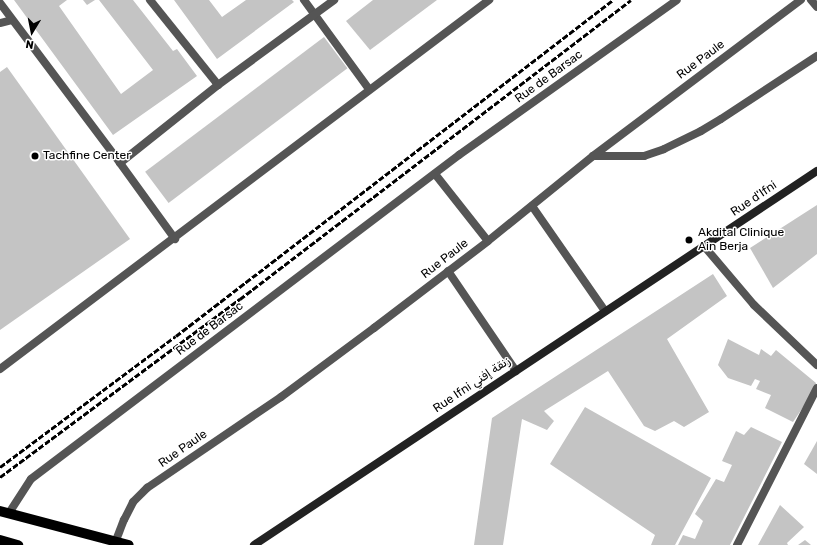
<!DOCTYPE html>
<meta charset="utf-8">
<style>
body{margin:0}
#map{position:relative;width:817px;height:545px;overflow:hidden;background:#fff;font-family:Rubik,Cairo,sans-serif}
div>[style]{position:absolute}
.building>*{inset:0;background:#c4c4c4;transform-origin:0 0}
.lane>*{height:8px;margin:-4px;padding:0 4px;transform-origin:4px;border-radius:4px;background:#555}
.street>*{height:8px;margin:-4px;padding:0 4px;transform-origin:4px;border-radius:4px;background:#555}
.secondary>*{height:8px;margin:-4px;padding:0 4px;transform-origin:4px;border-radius:4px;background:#222}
.primary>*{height:10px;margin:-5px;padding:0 5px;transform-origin:5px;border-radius:5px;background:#000}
.rail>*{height:3px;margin-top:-1.5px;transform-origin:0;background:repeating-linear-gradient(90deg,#000 0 6px,transparent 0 8px)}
.dots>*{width:11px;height:11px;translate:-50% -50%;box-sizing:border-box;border:2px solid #fff;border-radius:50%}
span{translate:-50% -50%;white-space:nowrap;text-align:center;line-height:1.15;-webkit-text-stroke:3px #fff;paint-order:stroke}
.street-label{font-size:12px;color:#000}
.poi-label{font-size:12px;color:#000}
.left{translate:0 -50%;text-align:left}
.north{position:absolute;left:12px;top:12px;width:40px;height:40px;-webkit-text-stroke:3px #fff;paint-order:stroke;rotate:190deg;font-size:11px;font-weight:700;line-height:16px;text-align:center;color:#000}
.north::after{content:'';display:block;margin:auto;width:14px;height:18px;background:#000;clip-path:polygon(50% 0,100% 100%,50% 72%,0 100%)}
</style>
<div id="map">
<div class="building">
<i style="clip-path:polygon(14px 0,67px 0,59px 6px,121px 94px,153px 70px,99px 0,133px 0,173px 51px,177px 49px,197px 76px,113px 135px)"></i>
<i style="clip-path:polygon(83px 0,95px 0,87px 5px)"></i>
<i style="clip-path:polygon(174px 0,209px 0,222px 17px,246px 0,292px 0,294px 2px,217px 59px)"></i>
<i style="clip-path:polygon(373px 0,437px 0,370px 50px,346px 21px)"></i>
<i style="left:324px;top:37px;width:39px;height:224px;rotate:53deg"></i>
<i style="clip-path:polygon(7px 67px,130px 239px,0 330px,0 72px)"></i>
<i style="clip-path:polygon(817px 205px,817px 254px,773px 288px,750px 248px)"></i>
<i style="clip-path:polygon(713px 274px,727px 296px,667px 339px,709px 412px,684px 427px,674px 421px,655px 431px,644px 426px,608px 371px,544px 411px,554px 421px,547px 430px,522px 419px,503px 545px,474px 545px,492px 418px)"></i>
<i style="clip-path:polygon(728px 339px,759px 355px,761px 349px,771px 356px,776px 350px,816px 383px,814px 391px,793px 422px,765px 408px,771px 395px,756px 389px,760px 381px,755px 379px,751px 386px,728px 378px,718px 365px)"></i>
<i style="clip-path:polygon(585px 407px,711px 478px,675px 545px,651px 545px,655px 535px,550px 464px)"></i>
<i style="clip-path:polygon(751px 427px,782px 442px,730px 545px,678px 545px,683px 535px,695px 539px,703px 521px,695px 514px,716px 479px,724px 482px,732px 465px,722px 461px,736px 431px,744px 435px)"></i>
<i style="clip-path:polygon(817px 441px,817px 474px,804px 464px)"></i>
<i style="clip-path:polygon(780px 505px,804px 527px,787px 543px,788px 545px,758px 545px)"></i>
<i style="clip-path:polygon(805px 540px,811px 545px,798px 545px)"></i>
</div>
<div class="lane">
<i style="left:0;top:23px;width:12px;rotate:-14deg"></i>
</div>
<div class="street">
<i style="left:150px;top:0;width:109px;rotate:51.3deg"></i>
<i style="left:304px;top:0;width:110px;rotate:53.9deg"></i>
<i style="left:811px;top:0;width:9px;rotate:49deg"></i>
<i style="left:0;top:3px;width:200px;rotate:53.1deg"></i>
<i style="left:120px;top:163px;width:94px;rotate:54.1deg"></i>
<i style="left:593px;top:156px;width:51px"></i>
<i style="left:644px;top:156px;width:21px;rotate:-19deg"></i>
<i style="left:664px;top:149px;width:41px;rotate:-25.9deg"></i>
<i style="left:701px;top:131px;width:23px;rotate:-31deg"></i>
<i style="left:721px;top:119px;width:115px;rotate:-33.3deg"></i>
<i style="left:120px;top:163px;width:125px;rotate:-38.5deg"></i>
<i style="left:218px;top:85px;width:144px;rotate:-36.2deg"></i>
<i style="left:435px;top:174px;width:85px;rotate:51.7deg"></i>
<i style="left:532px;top:206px;width:128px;rotate:55.2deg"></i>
<i style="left:704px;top:246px;width:77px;rotate:49.7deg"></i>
<i style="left:754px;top:305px;width:87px;rotate:43.6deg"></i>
<i style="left:448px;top:271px;width:121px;rotate:55.8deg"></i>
<i style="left:0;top:369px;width:613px;rotate:-37.04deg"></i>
<i style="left:9px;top:513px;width:40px;rotate:-57.1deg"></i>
<i style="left:31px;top:479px;width:537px;rotate:-37.13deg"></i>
<i style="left:459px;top:155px;width:267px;rotate:-35.4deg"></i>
<i style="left:115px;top:543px;width:25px;rotate:-69deg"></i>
<i style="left:124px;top:520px;width:20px;rotate:-63deg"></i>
<i style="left:133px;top:502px;width:20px;rotate:-45deg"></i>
<i style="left:147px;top:488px;width:162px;rotate:-34.2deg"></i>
<i style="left:281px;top:397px;width:116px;rotate:-36.6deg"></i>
<i style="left:374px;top:328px;width:143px;rotate:-37.3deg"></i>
<i style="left:488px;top:241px;width:135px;rotate:-39deg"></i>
<i style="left:593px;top:156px;width:260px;rotate:-36.9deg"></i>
<i style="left:737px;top:545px;width:176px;rotate:-63deg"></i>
</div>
<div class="secondary">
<i style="left:254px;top:545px;width:676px;rotate:-33.6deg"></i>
</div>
<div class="primary">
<i style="left:0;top:511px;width:133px;rotate:14.8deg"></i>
<i style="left:0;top:540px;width:19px;rotate:16deg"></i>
</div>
<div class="rail">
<i style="left:0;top:467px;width:219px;rotate:-36.7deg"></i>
<i style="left:176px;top:336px;width:551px;rotate:-37.56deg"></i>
<i style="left:0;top:477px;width:299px;rotate:-36.6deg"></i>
<i style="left:240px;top:299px;width:492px;rotate:-37.4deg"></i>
</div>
<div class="dots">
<i style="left:35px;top:156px;background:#000"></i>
<i style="left:689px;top:240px;background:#000"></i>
</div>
<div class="street-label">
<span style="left:701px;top:60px;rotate:-37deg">Rue Paule</span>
<span style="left:549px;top:77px;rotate:-36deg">Rue de Barsac</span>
<span style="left:754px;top:199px;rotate:-34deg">Rue d'Ifni</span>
<span style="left:445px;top:259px;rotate:-38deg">Rue Paule</span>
<span style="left:210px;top:329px;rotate:-37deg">Rue de Barsac</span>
<span style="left:472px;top:385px;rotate:-34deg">Rue Ifni زنقة إفني</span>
<span style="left:183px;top:449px;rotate:-35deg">Rue Paule</span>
</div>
<div class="poi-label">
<span class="left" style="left:43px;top:156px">Tachfine Center</span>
<span class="left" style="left:698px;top:240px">Akdital Clinique<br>Ain Berja</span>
</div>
<div class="north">N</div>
</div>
